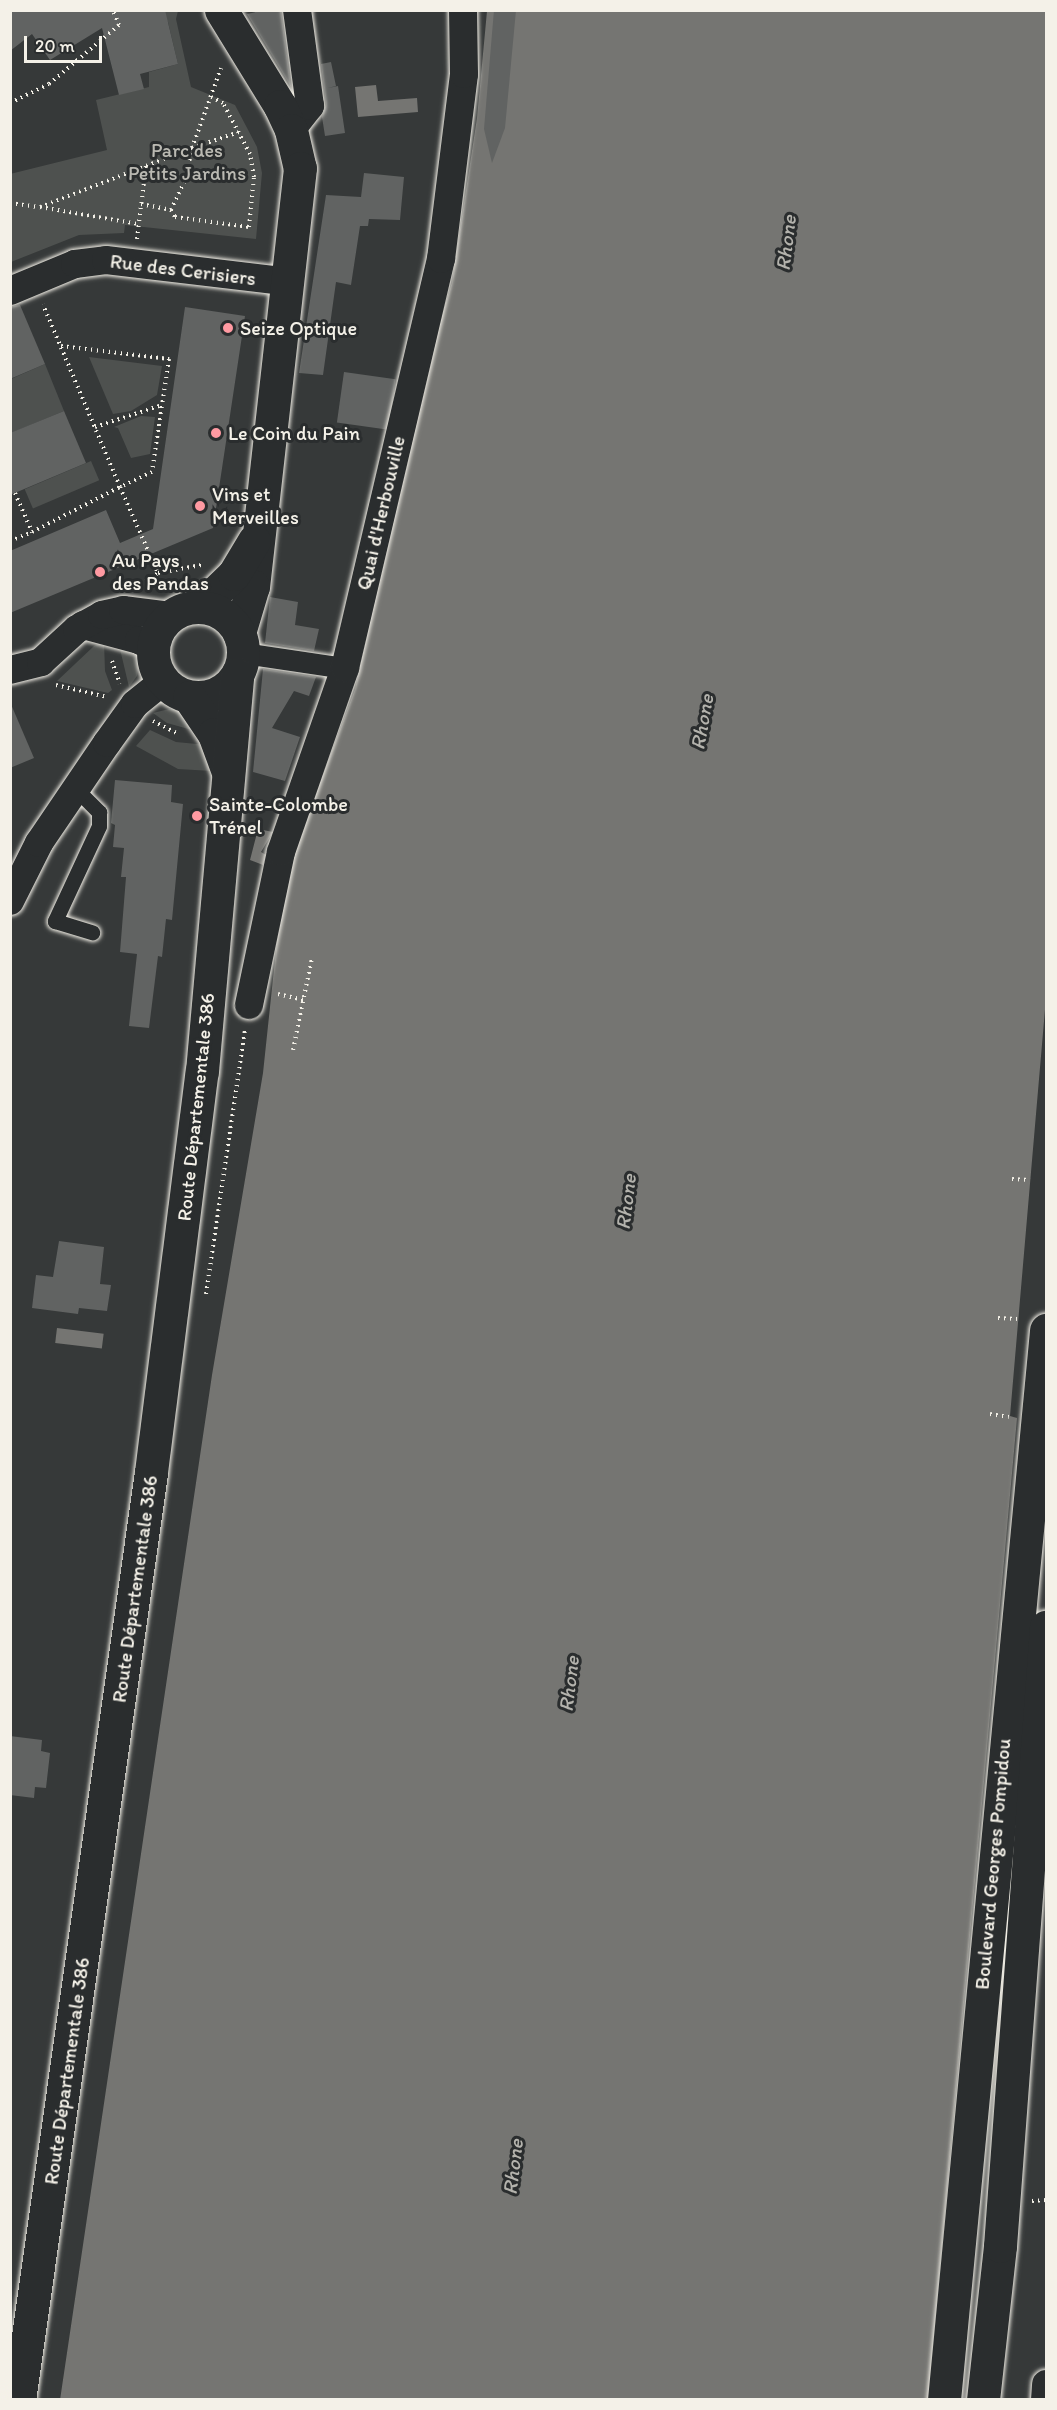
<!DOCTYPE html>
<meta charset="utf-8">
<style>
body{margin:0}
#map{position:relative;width:1057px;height:2410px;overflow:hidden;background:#363939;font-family:Itim,sans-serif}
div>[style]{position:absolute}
.green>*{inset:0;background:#4e514f;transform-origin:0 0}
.water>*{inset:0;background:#757572;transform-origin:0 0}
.building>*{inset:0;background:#616362;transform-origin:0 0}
.path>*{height:4px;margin-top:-2px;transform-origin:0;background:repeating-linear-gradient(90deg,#f4f1e8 0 1.5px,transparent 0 6px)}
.roads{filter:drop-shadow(0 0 2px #f4f1e8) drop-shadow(0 0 2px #f4f1e8)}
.service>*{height:15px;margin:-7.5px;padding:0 7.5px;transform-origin:7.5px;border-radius:7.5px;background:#2a2d2e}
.pedestrian>*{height:21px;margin:-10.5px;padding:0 10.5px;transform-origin:10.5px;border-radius:10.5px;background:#2a2d2e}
.minor>*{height:28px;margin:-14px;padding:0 14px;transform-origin:14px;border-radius:14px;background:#2a2d2e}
.primary>*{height:33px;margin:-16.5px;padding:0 16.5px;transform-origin:16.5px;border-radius:16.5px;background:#2a2d2e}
.primary>.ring{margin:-16.5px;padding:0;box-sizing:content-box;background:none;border:33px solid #2a2d2e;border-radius:50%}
.dots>*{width:16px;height:16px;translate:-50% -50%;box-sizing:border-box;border:3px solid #2a2d2e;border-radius:50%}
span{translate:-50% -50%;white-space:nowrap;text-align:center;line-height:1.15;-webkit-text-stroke:6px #2a2d2e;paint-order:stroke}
.park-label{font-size:20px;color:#bab9b2}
.street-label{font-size:20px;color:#f4f1e8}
.poi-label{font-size:20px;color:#f4f1e8}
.left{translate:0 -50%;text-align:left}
.water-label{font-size:21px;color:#b4b3ad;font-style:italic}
.frame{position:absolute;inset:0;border:12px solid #f4f1e8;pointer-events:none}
.scale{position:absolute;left:24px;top:36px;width:78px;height:27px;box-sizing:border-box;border:3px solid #f4f1e8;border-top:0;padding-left:8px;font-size:18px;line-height:21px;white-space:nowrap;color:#f4f1e8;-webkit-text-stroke:4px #2a2d2e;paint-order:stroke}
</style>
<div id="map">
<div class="green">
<i style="clip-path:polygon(139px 11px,178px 11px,176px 19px,191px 87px,235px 105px,257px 147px,262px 173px,256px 239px,125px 225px,124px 233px,79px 235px,11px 262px,10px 174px,107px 150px,96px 100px,149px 87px,149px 72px,178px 64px,168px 22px)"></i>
<i style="clip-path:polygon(89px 357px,162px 366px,157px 395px,131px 411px,113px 414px)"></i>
<i style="clip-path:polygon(45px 364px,64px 411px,11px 433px,11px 379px)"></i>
<i style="clip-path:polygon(141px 416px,155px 417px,150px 454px,131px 458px,118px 428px,114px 427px)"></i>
<i style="left:91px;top:461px;width:21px;height:72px;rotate:67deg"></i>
<i style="clip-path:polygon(104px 641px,105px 671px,112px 690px,108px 693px,57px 681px,94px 646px)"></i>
<i style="clip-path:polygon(120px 649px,136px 651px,139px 661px,137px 676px,129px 687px)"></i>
<i style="clip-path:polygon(169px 709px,178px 709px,192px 730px,167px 723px,153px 713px)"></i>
<i style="clip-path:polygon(150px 730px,176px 742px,207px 745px,212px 771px,178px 769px,136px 746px)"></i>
</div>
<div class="water">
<i style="clip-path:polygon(487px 11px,1046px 11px,1046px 998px,1010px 1416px,1017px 1418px,928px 2399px,60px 2400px,212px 1375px,263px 1073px,277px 941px,294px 853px,355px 689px,429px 361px,452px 282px,477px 118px)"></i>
<i style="clip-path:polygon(376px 85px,378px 101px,417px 98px,418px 112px,358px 117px,355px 87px)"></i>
<i style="clip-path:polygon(258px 829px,273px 832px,261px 852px,266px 855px,263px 865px,250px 860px)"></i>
<i style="left:57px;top:1328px;width:47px;height:15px;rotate:7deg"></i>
</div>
<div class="building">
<i style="clip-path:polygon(10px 10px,165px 10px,178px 64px,140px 74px,144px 89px,119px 95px,102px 28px,50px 60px,32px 34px,10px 51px)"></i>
<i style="clip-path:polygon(264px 10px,281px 10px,291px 87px,247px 14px)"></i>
<i style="clip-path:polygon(494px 10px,516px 10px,505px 128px,492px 163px,484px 129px)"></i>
<i style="clip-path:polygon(331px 62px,336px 86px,328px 88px,338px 86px,345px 133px,325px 136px,322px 117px,326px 104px,321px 64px)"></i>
<i style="clip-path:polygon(364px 173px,404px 177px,400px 220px,369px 219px,368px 226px,360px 226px,351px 285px,336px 282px,323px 375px,299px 373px,326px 195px,361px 197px)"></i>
<i style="clip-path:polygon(20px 305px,45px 364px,10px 379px,10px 307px)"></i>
<i style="clip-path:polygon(185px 307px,245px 316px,213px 528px,10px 613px,10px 551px,106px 510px,120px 543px,153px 529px)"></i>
<i style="left:344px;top:372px;width:52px;height:51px;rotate:8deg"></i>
<i style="clip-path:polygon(64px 411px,86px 463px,10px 495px,10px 433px)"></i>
<i style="clip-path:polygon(270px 597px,298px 602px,295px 625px,319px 629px,314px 651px,265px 643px)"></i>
<i style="clip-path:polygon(263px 669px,316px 677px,309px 696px,294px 691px,272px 728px,300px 737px,285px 781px,253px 772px)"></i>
<i style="clip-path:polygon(10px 702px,34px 758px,10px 768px)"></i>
<i style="clip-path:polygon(115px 780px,172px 785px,171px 802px,183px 804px,172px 920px,166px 919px,162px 957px,158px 956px,149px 1028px,129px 1026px,137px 954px,120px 952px,126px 877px,121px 877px,124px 848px,113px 847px,115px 825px,111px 823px)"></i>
<i style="clip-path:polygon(59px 1241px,104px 1247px,100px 1284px,111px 1285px,107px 1311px,79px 1308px,78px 1314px,32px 1308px,36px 1275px,53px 1277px)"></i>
<i style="clip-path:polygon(10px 1736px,42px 1740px,41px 1751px,50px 1753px,46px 1788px,35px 1787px,34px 1798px,10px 1795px)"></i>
</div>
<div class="path">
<i style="left:10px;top:103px;width:43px;rotate:-26deg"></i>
<i style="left:49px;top:84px;width:92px;rotate:-40.1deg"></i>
<i style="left:119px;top:25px;width:16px;rotate:-112deg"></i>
<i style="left:10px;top:203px;width:30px;rotate:8deg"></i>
<i style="left:40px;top:207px;width:163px;rotate:-21.2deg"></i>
<i style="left:192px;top:148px;width:85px;rotate:-70.1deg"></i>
<i style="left:141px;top:204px;width:31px;rotate:11deg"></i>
<i style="left:171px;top:210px;width:35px;rotate:-65deg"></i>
<i style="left:186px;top:178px;width:31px;rotate:-79deg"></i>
<i style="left:192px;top:148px;width:50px;rotate:-18.8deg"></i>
<i style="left:40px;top:207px;width:99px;rotate:9.8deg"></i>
<i style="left:171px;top:210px;width:8px;rotate:60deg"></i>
<i style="left:175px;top:217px;width:75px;rotate:7.7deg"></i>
<i style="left:249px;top:227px;width:50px;rotate:-84.3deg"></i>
<i style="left:254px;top:177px;width:23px;rotate:-100deg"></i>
<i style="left:250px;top:154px;width:58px;rotate:-117.9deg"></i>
<i style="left:223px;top:103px;width:13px;rotate:-153deg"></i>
<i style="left:137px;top:239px;width:74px;rotate:-83deg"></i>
<i style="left:61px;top:346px;width:109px;rotate:6.9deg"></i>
<i style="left:169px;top:359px;width:114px;rotate:98.6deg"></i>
<i style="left:152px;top:472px;width:35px;rotate:155deg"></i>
<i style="left:120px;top:487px;width:94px;rotate:66.2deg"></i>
<i style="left:95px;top:427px;width:71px;rotate:-18.2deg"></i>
<i style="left:15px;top:493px;width:43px;rotate:66.4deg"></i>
<i style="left:32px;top:532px;width:99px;rotate:-27.1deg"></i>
<i style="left:120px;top:487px;width:198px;rotate:-112.9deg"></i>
<i style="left:10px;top:541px;width:24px;rotate:-22deg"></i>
<i style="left:141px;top:585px;width:21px;rotate:-35deg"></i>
<i style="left:158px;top:573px;width:44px;rotate:-10.5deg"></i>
<i style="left:112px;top:661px;width:24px;rotate:71deg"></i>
<i style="left:56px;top:685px;width:52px;rotate:13.2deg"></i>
<i style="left:153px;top:721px;width:28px;rotate:27deg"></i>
<i style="left:278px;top:994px;width:27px;rotate:13deg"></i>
<i style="left:293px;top:1050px;width:94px;rotate:-78.3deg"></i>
<i style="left:1012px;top:1179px;width:18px;rotate:3deg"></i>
<i style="left:206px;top:1294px;width:268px;rotate:-81.6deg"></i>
<i style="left:998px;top:1318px;width:19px;rotate:3deg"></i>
<i style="left:990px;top:1414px;width:19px;rotate:9deg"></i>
<i style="left:1032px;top:2201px;width:14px;rotate:-4deg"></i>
</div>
<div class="roads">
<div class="service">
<i style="left:76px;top:789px;width:33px;rotate:45deg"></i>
<i style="left:99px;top:812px;width:14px;rotate:90deg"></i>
<i style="left:99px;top:826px;width:105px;rotate:114.9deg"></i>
<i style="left:55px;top:921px;width:39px;rotate:17deg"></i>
</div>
<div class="pedestrian">
<i style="left:243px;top:653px;width:103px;rotate:8.4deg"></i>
</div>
<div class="minor">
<i style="left:291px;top:130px;width:31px;rotate:-52deg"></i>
<i style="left:310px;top:106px;width:97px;rotate:-97.7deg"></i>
<i style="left:10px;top:291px;width:70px;rotate:-22.6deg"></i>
<i style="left:75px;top:264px;width:31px;rotate:-7deg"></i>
<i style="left:106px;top:260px;width:185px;rotate:6.8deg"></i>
<i style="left:83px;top:625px;width:58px;rotate:15deg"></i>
<i style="left:139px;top:640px;width:16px;rotate:27deg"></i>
<i style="left:10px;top:670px;width:32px;rotate:-14deg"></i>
<i style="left:41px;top:662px;width:49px;rotate:-42.5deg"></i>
<i style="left:77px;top:629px;width:29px;rotate:-29deg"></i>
<i style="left:102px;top:615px;width:22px;rotate:-13deg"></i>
<i style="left:123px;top:610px;width:48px;rotate:7.1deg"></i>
<i style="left:10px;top:901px;width:65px;rotate:-63.4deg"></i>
<i style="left:39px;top:843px;width:121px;rotate:-55.8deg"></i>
<i style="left:107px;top:743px;width:48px;rotate:-54.3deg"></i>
<i style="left:135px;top:704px;width:36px;rotate:-39deg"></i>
<i style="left:249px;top:1005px;width:156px;rotate:-78.2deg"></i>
<i style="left:281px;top:852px;width:195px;rotate:-70.8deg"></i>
<i style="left:345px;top:668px;width:420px;rotate:-76.8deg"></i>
<i style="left:441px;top:259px;width:186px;rotate:-82.9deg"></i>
<i style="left:464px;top:74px;width:64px;rotate:-90.9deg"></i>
<i style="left:1045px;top:2400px;width:16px;rotate:-86deg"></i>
</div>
<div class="primary">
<i style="left:221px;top:10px;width:113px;rotate:58.4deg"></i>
<i style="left:280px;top:106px;width:26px;rotate:65deg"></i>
<i style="left:291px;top:130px;width:39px;rotate:77deg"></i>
<i style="left:300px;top:168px;width:421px;rotate:96.4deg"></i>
<i style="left:253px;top:586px;width:49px;rotate:106.6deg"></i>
<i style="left:200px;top:607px;width:47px;rotate:-44.1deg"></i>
<i style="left:234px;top:574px;width:39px;rotate:-59deg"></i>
<i class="ring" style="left:153px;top:607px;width:57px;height:57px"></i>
<i style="left:189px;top:697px;width:45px;rotate:56deg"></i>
<i style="left:214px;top:734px;width:40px;rotate:69.8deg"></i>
<i style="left:19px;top:2400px;width:937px;rotate:-81.9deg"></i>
<i style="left:151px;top:1472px;width:404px;rotate:-82.8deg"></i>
<i style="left:202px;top:1071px;width:398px;rotate:-84.9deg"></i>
<i style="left:944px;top:2400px;width:1075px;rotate:-84.55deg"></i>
<i style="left:983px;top:2400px;width:155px;rotate:-83.7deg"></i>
<i style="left:1000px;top:2246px;width:621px;rotate:-85.75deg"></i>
</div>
</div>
<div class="dots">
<i style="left:228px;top:328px;background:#ff9aa2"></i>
<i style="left:216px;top:433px;background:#ff9aa2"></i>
<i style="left:200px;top:506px;background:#ff9aa2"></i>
<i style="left:100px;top:572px;background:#ff9aa2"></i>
<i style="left:197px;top:816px;background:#ff9aa2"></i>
</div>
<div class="park-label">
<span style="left:187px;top:162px">Parc des<br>Petits Jardins</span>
</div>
<div class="street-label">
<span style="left:183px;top:270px;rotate:7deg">Rue des Cerisiers</span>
<span style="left:381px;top:513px;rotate:-77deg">Quai d'Herbouville</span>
<span style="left:196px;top:1107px;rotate:-84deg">Route Départementale 386</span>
<span style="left:135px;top:1589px;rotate:-82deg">Route Départementale 386</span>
<span style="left:993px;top:1864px;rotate:-85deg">Boulevard Georges Pompidou</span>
<span style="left:67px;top:2071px;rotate:-82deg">Route Départementale 386</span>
</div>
<div class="poi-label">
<span class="left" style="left:240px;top:328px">Seize Optique</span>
<span class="left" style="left:228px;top:433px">Le Coin du Pain</span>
<span class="left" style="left:212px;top:506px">Vins et<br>Merveilles</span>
<span class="left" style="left:112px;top:572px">Au Pays<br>des Pandas</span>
<span class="left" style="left:209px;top:816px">Sainte-Colombe<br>Trénel</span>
</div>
<div class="water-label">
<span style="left:786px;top:243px;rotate:-83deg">Rhone</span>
<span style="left:702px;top:722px;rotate:-80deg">Rhone</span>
<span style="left:626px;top:1202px;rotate:-83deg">Rhone</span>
<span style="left:569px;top:1684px;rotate:-83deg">Rhone</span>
<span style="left:513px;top:2167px;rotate:-83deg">Rhone</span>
</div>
<div class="frame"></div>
<div class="scale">20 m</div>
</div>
